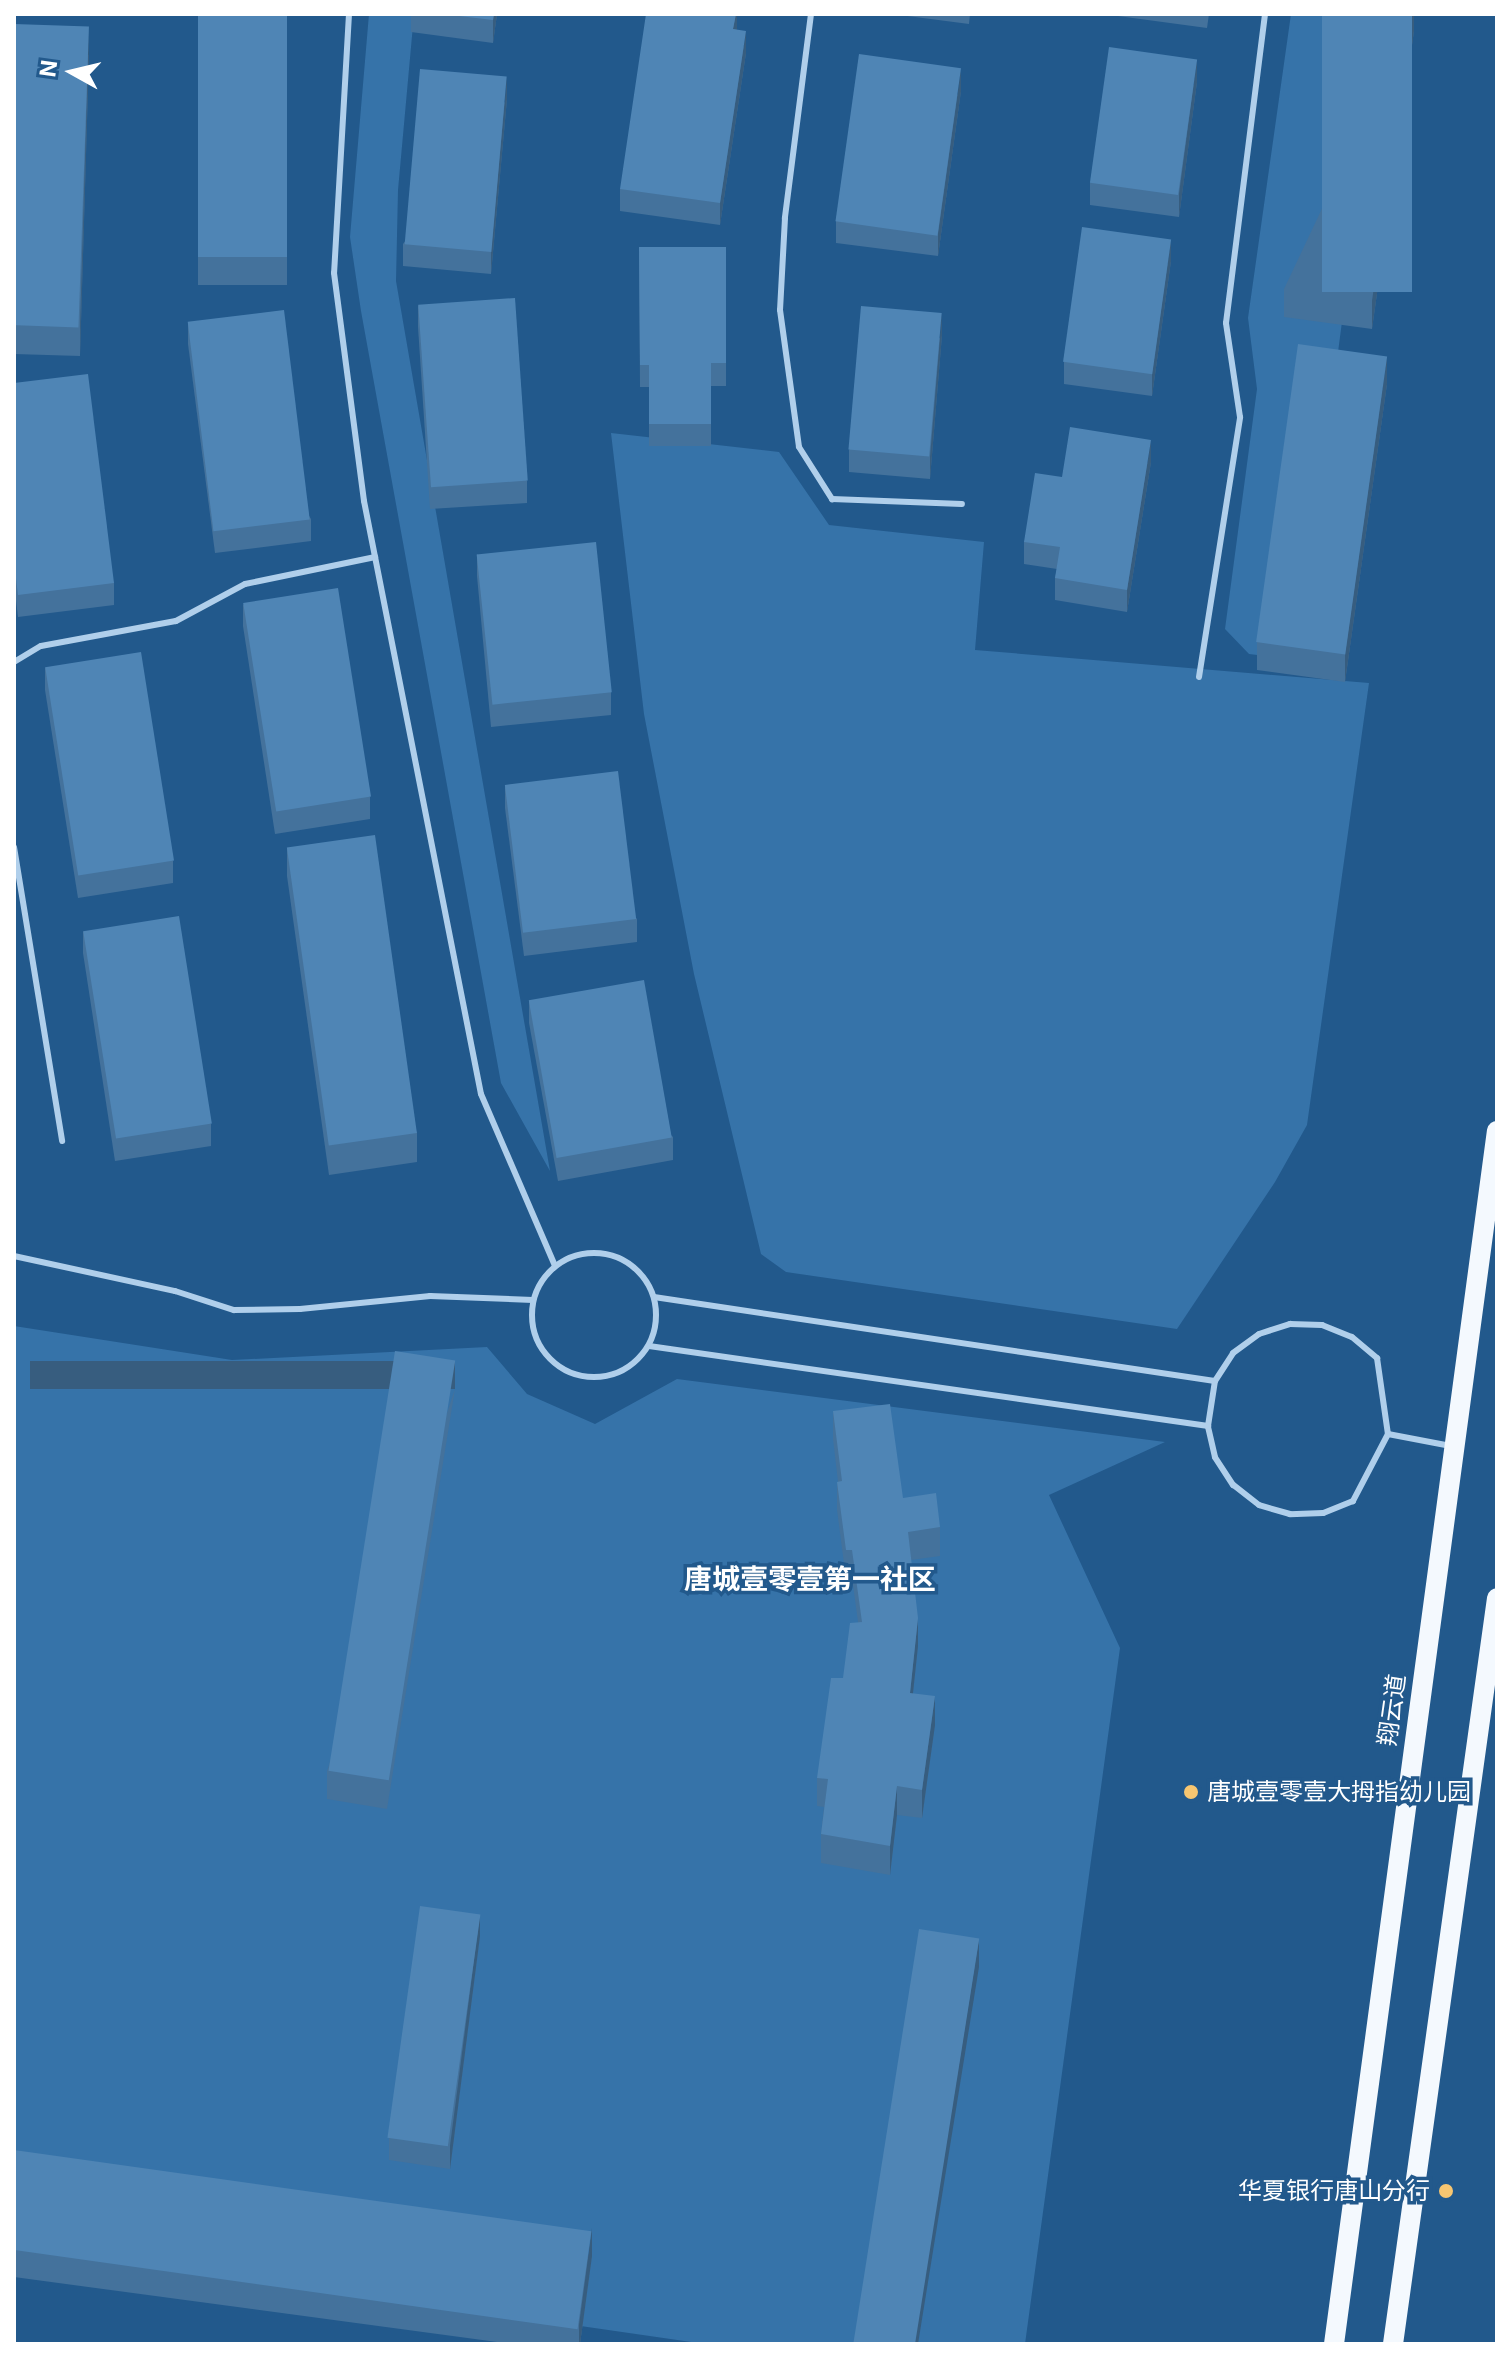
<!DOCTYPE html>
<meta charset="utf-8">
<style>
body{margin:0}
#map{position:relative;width:1511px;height:2358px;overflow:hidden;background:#22598c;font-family:Inter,"Noto Sans SC",sans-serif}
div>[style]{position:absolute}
.green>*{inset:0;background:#3673a9}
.service>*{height:6px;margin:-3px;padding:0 3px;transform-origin:3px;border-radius:3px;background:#b0cfeb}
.service>.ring{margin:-3px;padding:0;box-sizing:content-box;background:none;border:6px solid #b0cfeb;border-radius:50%}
.primary>*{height:20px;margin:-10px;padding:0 10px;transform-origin:10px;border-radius:10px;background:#f4f9fe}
.wall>*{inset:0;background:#44729c;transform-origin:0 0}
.shaded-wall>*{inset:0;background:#375d7f;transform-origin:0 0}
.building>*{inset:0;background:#4f85b5;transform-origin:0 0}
.dots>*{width:22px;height:22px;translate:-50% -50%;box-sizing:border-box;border:4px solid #22598c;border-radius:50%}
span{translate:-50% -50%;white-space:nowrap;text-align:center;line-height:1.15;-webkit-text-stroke:7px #22598c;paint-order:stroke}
.street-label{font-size:24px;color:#fff}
.poi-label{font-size:24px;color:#fff}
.left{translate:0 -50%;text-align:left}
.right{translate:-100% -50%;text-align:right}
.quarter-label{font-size:28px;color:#fff;font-weight:700}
.frame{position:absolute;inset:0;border:16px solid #fff;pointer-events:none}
.north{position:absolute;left:32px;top:32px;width:80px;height:80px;-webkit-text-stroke:6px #22598c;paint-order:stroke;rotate:278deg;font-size:22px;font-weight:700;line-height:32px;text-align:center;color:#fff}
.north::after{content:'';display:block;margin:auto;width:28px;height:36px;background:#fff;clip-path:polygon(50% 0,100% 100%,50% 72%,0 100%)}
</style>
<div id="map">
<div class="green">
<i style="clip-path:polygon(369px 14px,414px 14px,398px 190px,396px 281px,550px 1171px,501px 1083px,361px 311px,350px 237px)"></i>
<i style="clip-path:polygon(1291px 14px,1382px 14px,1298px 660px,1249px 654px,1225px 629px,1257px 389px,1248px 318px)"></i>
<i style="clip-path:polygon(611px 433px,779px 452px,829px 525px,984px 542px,975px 650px,1369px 683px,1307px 1125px,1275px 1182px,1177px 1329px,786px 1272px,761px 1254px,694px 974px,644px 714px)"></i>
<i style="clip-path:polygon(14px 1326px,232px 1360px,487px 1347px,527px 1394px,595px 1424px,677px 1379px,1165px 1442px,1049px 1495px,1120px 1648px,1025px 2344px,705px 2344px,14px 2244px)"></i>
</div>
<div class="service">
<i style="left:349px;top:14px;width:259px;rotate:93.3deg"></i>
<i style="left:334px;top:273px;width:230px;rotate:82.5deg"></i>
<i style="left:364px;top:501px;width:604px;rotate:78.84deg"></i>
<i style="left:481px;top:1094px;width:187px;rotate:66.7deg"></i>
<i style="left:811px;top:14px;width:206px;rotate:97.3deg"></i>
<i style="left:785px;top:218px;width:92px;rotate:93.1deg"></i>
<i style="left:780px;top:310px;width:138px;rotate:82.1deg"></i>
<i style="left:799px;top:447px;width:62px;rotate:57.6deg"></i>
<i style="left:832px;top:499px;width:130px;rotate:2.2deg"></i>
<i style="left:14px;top:662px;width:31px;rotate:-31deg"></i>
<i style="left:41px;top:646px;width:137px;rotate:-10.5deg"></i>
<i style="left:176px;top:621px;width:78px;rotate:-28.2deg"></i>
<i style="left:245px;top:584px;width:133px;rotate:-11.7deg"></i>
<i style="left:1199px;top:677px;width:263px;rotate:-81deg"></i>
<i style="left:1240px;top:417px;width:95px;rotate:-98.5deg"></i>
<i style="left:1226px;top:323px;width:311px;rotate:-82.8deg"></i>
<i style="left:14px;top:847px;width:298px;rotate:80.7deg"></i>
<i class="ring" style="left:532px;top:1253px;width:118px;height:118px"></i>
<i style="left:14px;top:1256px;width:165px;rotate:12.3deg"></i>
<i style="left:175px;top:1291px;width:62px;rotate:17.9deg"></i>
<i style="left:234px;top:1310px;width:66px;rotate:-0.9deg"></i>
<i style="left:300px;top:1309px;width:131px;rotate:-5.7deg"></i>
<i style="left:430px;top:1296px;width:103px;rotate:2.2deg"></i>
<i style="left:654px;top:1297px;width:567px;rotate:8.52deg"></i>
<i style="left:1290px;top:1324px;width:32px;rotate:2deg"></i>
<i style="left:1322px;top:1325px;width:32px;rotate:22deg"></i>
<i style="left:1352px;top:1337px;width:33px;rotate:40deg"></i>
<i style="left:1377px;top:1358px;width:77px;rotate:81.8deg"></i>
<i style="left:1388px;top:1434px;width:76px;rotate:117.6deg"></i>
<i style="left:1353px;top:1501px;width:32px;rotate:158deg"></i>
<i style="left:1323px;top:1513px;width:33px;rotate:178deg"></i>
<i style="left:1290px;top:1514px;width:32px;rotate:-164deg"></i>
<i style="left:1259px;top:1505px;width:33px;rotate:-142deg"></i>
<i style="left:1233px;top:1485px;width:33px;rotate:-123deg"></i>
<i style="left:1215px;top:1457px;width:32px;rotate:-103deg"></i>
<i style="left:1208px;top:1426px;width:46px;rotate:-81.2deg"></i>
<i style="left:1215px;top:1381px;width:33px;rotate:-57deg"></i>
<i style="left:1233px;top:1353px;width:32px;rotate:-36deg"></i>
<i style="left:1259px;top:1334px;width:33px;rotate:-18deg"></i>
<i style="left:649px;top:1346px;width:565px;rotate:8.14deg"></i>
<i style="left:1388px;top:1434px;width:64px;rotate:10.8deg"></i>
</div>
<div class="primary">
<i style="left:1334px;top:2344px;width:1224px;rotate:-82.35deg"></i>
<i style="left:1393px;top:2344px;width:753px;rotate:-82.06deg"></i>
</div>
<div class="wall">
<i style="left:198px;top:14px;width:89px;height:271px"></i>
<i style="clip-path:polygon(411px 14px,497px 14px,493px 43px,411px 32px)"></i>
<i style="clip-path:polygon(737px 14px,737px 30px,746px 53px,720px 225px,620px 211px,620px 189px)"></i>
<i style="clip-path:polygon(892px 14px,970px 14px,969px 24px)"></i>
<i style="clip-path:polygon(1118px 14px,1209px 14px,1207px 28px,1118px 16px)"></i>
<i style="clip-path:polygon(1414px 14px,1414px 31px,1372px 329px,1284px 317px,1284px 289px)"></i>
<i style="clip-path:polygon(14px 24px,89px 55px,80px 356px,14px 354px)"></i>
<i style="clip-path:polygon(1197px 82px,1179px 217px,1090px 205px,1090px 183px)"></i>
<i style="clip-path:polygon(961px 91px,938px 256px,836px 243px,836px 221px)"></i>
<i style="clip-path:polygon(507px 99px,491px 274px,403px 266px,403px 244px)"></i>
<i style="clip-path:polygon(639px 247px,726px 247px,726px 386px,711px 386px,711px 446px,649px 446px,649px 387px,640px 387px)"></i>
<i style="clip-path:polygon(1171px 261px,1152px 396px,1064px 384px,1064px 362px)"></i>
<i style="clip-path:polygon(418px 305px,527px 481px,527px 503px,430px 509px,418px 327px)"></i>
<i style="clip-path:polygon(188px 322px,311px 519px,311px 541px,215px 553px,188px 344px)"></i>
<i style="clip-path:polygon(942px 335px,930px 479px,849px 472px,849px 450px)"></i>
<i style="clip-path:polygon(14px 383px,114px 583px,114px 605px,18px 617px,14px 584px)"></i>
<i style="clip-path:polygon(1387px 384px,1345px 682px,1257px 670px,1257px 642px)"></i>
<i style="clip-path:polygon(1151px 462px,1127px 612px,1055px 600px,1055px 578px,1057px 569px,1024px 564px,1024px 542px,1062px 477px)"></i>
<i style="clip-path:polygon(477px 554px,611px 692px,611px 715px,491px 727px,477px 576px)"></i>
<i style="clip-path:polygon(243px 604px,370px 797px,370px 819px,275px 834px,243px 626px)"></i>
<i style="clip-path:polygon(45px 667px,173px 861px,173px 883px,78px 898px,45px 690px)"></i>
<i style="clip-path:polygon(505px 786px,637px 919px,637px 942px,524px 956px,505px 808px)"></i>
<i style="clip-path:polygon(287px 848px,417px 1133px,417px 1162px,329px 1175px,287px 876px)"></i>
<i style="clip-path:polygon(83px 931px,211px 1124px,211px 1146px,115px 1161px,83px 953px)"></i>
<i style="clip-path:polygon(529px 1001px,673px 1137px,673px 1160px,558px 1181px,529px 1023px)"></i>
<i style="clip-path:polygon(455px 1389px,387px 1809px,327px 1799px,327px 1771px)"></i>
<i style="clip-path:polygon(833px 1411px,903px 1498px,940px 1527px,940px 1556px,911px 1560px,918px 1646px,913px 1693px,935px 1725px,922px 1818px,897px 1815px,890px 1875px,821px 1863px,821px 1834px,824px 1807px,817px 1806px,817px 1778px,858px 1622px,852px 1578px,846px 1579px,837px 1510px,837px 1482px,838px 1482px,833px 1439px)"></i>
<i style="clip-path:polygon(480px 1936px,450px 2169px,389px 2160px,389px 2138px)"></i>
<i style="clip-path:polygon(14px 2150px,592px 2256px,580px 2344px,511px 2344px,14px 2277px)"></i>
</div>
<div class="shaded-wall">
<i style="clip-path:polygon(494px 14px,497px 14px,493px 43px,493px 20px)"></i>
<i style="clip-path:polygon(736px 14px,737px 14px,737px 30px,733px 29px)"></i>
<i style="clip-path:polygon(1412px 14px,1414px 14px,1414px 31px,1372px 329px,1372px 301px)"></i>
<i style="clip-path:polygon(89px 27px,89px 55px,80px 356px,80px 327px)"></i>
<i style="clip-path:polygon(746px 31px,746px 53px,720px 225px,720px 203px)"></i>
<i style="clip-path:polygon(1197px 59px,1197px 82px,1179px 217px,1179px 194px)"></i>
<i style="clip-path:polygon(961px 69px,961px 91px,938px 256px,938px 234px)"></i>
<i style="clip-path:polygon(507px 76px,507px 99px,491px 274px,491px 252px)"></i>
<i style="clip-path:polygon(1171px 239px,1171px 261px,1152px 396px,1152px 374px)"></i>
<i style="clip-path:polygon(942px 313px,942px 335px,930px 479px,930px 457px)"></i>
<i style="clip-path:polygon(1387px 356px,1387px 384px,1345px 682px,1345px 654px)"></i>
<i style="clip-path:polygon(1151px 440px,1151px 462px,1127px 612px,1127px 590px)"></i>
<i style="left:455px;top:1361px;width:28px;height:425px;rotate:90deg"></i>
<i style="clip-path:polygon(918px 1618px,918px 1646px,910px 1721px,910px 1693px)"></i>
<i style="clip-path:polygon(935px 1696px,935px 1725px,922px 1818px,922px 1790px)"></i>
<i style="clip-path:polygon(897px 1786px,897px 1815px,890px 1875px,890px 1846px)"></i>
<i style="clip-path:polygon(480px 1914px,480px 1936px,450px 2169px,450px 2146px)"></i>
<i style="clip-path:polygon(979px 1939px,979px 1967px,918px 2344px,914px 2344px)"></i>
<i style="clip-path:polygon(592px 2228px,592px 2256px,580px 2344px,579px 2344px,579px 2325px)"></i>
</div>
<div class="building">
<i style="left:198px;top:14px;width:89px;height:243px"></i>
<i style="clip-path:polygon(442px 14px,494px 14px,493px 20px)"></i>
<i style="clip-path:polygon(646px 14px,736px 14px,733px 29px,746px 31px,720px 203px,620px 189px)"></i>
<i style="left:1322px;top:14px;width:90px;height:278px"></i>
<i style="left:14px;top:24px;width:75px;height:301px;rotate:2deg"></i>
<i style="left:1109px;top:47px;width:89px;height:137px;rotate:8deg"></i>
<i style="left:859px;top:54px;width:103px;height:169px;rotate:8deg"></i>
<i style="left:420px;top:69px;width:87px;height:176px;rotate:5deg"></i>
<i style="left:1082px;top:227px;width:90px;height:136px;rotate:8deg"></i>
<i style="clip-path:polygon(639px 247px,726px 247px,726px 363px,711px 363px,711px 424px,649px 424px,649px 365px,640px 365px)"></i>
<i style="left:515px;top:298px;width:183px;height:97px;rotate:86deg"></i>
<i style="left:861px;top:306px;width:81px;height:144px;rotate:5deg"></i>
<i style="left:284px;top:310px;width:211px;height:97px;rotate:83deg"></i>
<i style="left:1298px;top:344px;width:90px;height:301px;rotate:8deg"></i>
<i style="clip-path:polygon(88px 374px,114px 583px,18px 595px,14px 562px,14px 383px)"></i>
<i style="clip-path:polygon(1070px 427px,1151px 440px,1127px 590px,1055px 578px,1060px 547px,1024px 542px,1035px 473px,1062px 477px)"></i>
<i style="left:596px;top:542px;width:151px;height:120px;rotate:84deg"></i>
<i style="left:338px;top:588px;width:211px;height:96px;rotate:81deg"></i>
<i style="left:141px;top:652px;width:211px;height:97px;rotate:81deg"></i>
<i style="left:618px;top:771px;width:149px;height:114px;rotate:83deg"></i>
<i style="left:375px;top:835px;width:301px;height:89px;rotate:82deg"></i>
<i style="left:179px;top:916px;width:210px;height:97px;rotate:81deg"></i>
<i style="left:644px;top:980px;width:160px;height:117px;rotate:80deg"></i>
<i style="left:395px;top:1351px;width:61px;height:425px;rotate:9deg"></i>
<i style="clip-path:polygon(890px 1404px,903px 1498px,936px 1493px,940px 1527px,908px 1532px,918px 1618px,910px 1693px,935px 1696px,922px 1790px,897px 1786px,890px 1846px,821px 1834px,828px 1779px,817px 1778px,831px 1678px,843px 1678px,850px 1623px,862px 1622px,852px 1550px,846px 1550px,837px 1482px,842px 1481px,833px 1411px)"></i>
<i style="left:420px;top:1906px;width:61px;height:234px;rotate:8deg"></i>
<i style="left:919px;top:1929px;width:61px;height:420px;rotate:9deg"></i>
<i style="left:14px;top:2150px;width:583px;height:99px;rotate:8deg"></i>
</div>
<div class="dots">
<i style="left:1191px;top:1792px;background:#f7c671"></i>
<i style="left:1446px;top:2191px;background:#f7c671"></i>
</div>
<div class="street-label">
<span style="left:1392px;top:1710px;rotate:-82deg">翔云道</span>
</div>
<div class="poi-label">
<span class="left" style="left:1207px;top:1792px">唐城壹零壹大拇指幼儿园</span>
<span class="right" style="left:1430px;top:2191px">华夏银行唐山分行</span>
</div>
<div class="quarter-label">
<span style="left:810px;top:1579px">唐城壹零壹第一社区</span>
</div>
<div class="frame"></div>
<div class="north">N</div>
</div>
